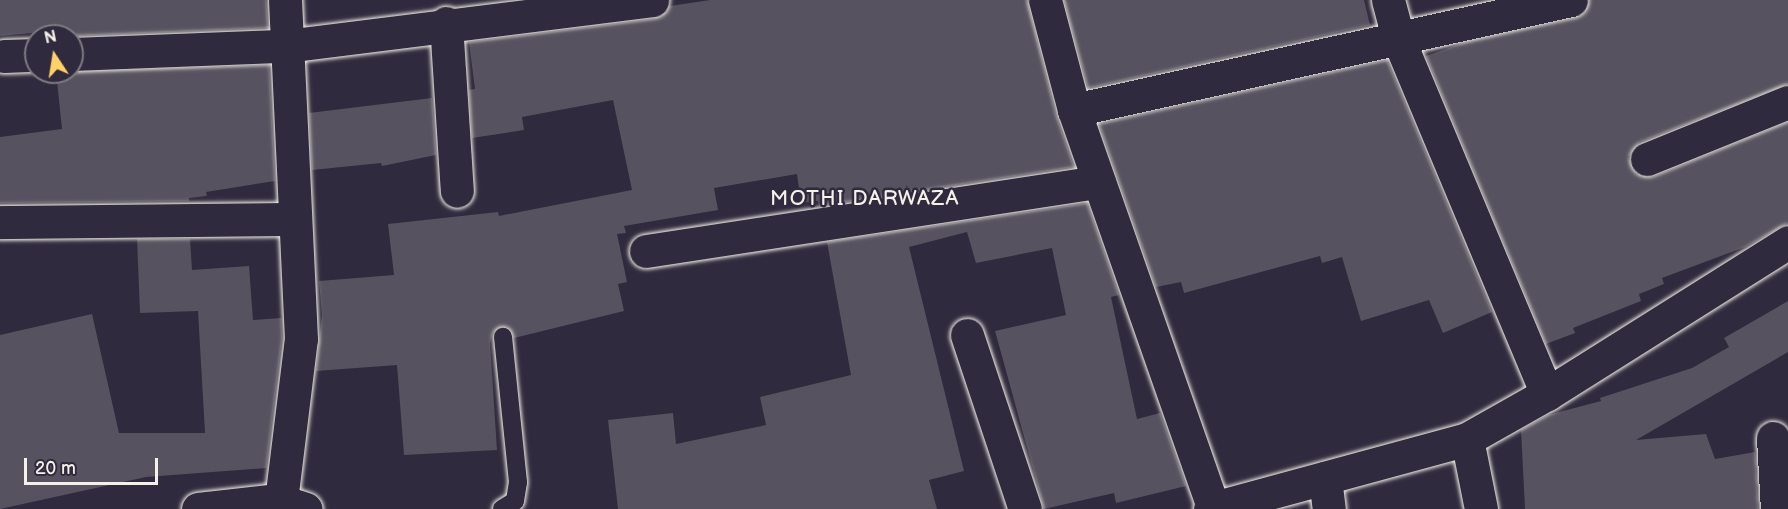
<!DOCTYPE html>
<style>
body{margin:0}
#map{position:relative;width:1788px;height:509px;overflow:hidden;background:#2f2a3d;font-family:"Balsamiq Sans",sans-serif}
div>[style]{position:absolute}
.building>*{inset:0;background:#56525f}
.roads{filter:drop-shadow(0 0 2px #f4f1e8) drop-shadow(0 0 2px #f4f1e8)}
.service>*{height:18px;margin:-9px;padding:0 9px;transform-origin:9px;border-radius:9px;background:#2f2a3d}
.minor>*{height:33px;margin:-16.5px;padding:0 16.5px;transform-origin:16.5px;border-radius:16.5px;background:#2f2a3d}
.tertiary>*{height:33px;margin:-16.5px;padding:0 16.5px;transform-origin:16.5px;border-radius:16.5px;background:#2f2a3d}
span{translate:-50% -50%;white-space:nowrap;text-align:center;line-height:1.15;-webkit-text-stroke:5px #2f2a3d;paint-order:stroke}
.neighbourhood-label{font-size:21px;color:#f4f1e8;letter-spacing:1.5px}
.north{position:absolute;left:24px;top:24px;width:60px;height:60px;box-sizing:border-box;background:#2f2a3d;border:2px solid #7e7a81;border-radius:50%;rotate:348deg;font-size:16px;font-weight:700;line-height:24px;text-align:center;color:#f4f1e8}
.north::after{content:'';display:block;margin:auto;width:21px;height:27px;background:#ffd166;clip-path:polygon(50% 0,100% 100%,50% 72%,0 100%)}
.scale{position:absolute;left:24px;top:458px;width:134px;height:27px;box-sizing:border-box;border:3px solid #f4f1e8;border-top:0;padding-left:8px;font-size:18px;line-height:21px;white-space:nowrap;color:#f4f1e8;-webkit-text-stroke:4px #2f2a3d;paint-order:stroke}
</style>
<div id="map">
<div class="building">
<i style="clip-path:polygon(0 0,266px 0,268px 28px,69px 36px,52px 36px,52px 31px,0 36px)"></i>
<i style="clip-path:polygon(710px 0,1027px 0,1056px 115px,1074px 167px,819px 206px,818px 201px,801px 203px,797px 174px,714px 188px,718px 210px,624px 226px,626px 233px,617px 234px,627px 282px,618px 284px,624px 311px,514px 338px,507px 327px,493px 332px,490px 343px,497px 450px,404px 455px,397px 365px,316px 371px,322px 315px,319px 281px,394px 275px,388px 224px,498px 212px,499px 216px,632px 190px,613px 100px,522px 117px,524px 130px,472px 138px,469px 90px,475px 89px,469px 42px,654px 19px,670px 6px)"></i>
<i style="clip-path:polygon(1064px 0,1364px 0,1370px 25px,1088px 88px)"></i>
<i style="clip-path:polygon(1589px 0,1788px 0,1788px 84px,1640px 142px,1628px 157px,1636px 174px,1653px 177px,1788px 122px,1788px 223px,1745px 247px,1662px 278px,1664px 284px,1639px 294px,1641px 301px,1573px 328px,1575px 333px,1546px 344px,1426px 56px,1466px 42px,1575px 18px,1584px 13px)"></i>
<i style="clip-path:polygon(1387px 60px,1492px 312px,1443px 333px,1429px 300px,1361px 321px,1342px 257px,1322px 263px,1320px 256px,1184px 293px,1181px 282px,1156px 287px,1099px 124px)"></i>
<i style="clip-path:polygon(269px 65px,275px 181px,206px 192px,207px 196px,189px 198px,189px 201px,0 203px,0 137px,62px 129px,56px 72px)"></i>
<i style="clip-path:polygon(432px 98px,436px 155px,382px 166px,381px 163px,312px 170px,309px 113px)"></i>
<i style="clip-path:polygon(1087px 203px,1119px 295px,1111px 297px,1137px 419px,1160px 413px,1186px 486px,1116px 503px,1114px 493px,1044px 509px,995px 331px,1066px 315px,1052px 248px,976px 263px,967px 232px,909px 247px,964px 471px,929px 480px,937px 509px,618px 509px,608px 420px,673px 413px,676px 444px,766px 425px,760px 397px,851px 375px,827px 242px)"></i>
<i style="clip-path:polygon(137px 239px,190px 239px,192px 270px,249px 266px,253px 320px,281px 318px,282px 338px,266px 468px,146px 477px,0 509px,0 335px,92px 314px,119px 433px,205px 433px,198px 311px,140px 313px)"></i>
<i style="clip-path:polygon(1788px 301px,1788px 352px,1636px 440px,1706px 434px,1715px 459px,1755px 452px,1758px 509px,1525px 509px,1521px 430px,1548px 415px,1601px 401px,1600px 398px,1692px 368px,1729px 347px,1724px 338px)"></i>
</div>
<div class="roads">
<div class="service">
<i style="left:502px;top:509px;width:15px;rotate:-32deg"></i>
<i style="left:515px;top:501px;width:19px;rotate:-81deg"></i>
<i style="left:518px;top:482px;width:146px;rotate:-95.9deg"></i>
</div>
<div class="minor">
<i style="left:1045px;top:0;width:114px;rotate:75.2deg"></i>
<i style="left:1074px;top:110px;width:422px;rotate:70.7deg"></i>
<i style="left:1388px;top:0;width:39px;rotate:75deg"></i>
<i style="left:1398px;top:38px;width:386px;rotate:67.3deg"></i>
<i style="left:446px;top:23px;width:168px;rotate:86.3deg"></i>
<i style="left:72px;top:54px;width:213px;rotate:-2.2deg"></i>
<i style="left:285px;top:46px;width:370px;rotate:-7.1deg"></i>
<i style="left:4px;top:56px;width:32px;rotate:-2deg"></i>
<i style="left:1074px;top:110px;width:509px;rotate:-12.48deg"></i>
<i style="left:1647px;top:159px;width:152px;rotate:-22deg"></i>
<i style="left:0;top:222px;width:294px;rotate:-0.6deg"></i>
<i style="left:646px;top:251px;width:458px;rotate:-8.7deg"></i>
<i style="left:967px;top:335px;width:183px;rotate:71.6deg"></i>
<i style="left:1773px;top:438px;width:71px;rotate:86.8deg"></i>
<i style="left:1325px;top:478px;width:31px;rotate:83deg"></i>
<i style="left:198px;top:509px;width:81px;rotate:-6.4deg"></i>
<i style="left:278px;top:500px;width:29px;rotate:18deg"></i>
<i style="left:280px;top:509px;width:171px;rotate:-83deg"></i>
<i style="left:301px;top:339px;width:339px;rotate:-92.7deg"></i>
<i style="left:1210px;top:509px;width:266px;rotate:-15.2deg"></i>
</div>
<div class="tertiary">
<i style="left:1481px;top:509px;width:71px;rotate:-101.3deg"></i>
<i style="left:1467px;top:439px;width:92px;rotate:-29.4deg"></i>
<i style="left:1547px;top:394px;width:285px;rotate:-32.2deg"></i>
</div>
</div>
<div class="neighbourhood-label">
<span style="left:865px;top:199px">MOTHI DARWAZA</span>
</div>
<div class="north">N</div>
<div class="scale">20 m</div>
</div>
